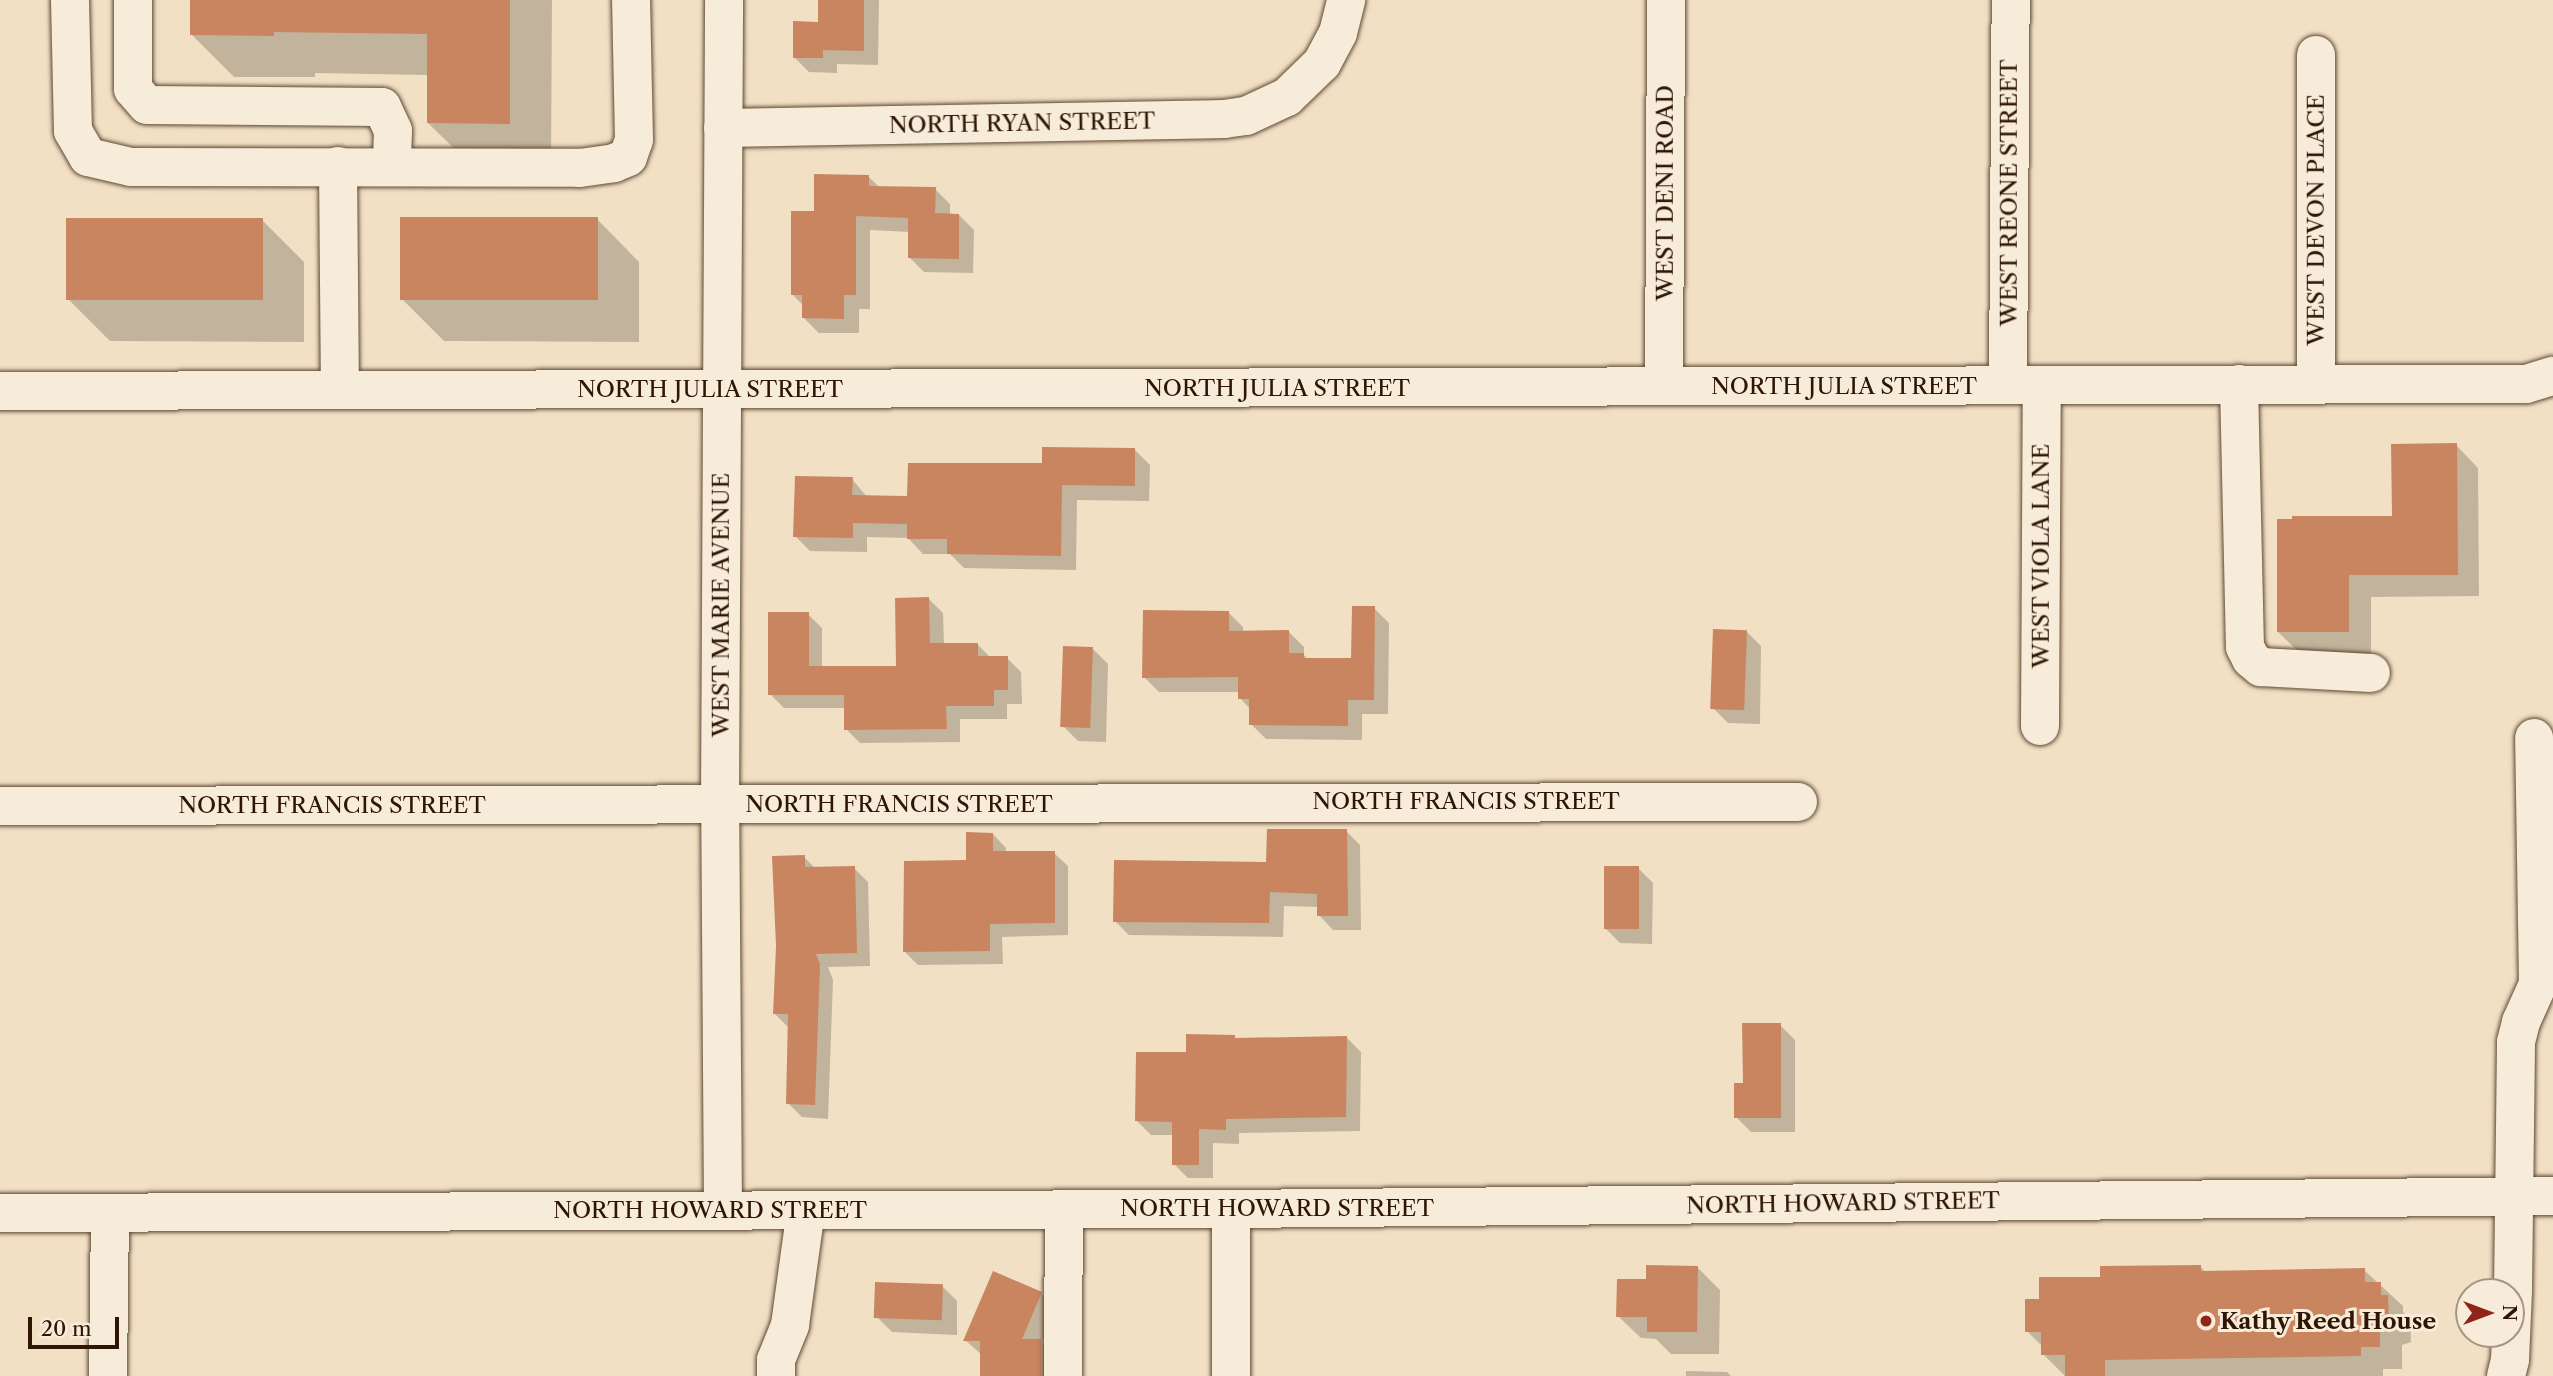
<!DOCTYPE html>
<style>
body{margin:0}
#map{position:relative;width:2553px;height:1376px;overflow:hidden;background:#f2e0c4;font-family:"Libre Caslon Text",serif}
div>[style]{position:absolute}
.shadow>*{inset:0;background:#0003}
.building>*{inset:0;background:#c98560;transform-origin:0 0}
.roads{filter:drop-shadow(0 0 2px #5f4834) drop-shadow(0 0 2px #5f4834)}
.minor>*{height:38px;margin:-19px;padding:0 19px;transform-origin:19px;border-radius:19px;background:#f7ebd9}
.dots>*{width:19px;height:19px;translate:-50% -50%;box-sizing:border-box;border:4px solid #f7ebd9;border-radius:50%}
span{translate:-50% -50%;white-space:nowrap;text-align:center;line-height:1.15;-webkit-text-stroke:6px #f7ebd9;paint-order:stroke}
.street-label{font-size:23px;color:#2e1504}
.poi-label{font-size:23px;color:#2e1504;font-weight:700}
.left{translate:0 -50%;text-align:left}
.north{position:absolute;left:2455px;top:1278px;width:70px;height:70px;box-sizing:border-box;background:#f7ebd9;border:2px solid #a79584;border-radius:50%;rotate:90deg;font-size:19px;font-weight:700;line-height:28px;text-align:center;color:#2e1504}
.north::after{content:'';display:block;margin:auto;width:24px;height:32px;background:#8f2418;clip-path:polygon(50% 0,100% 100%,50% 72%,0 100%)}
.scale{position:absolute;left:28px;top:1317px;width:91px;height:32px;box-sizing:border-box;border:4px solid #2e1504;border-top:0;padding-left:9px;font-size:21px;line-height:24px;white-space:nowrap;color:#2e1504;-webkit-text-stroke:5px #f7ebd9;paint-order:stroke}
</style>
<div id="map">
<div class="shadow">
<i style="clip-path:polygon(192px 0,552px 0,551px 165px,471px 165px,428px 123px,429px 75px,315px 73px,315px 77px,234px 77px,192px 35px)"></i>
<i style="clip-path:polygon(818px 0,879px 0,878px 65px,837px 64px,837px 73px,809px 72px,794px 57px,818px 23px)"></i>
<i style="clip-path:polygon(868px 176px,880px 188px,935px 189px,950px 204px,950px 215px,959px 215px,974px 230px,973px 273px,924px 272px,909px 257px,910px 232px,870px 230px,870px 309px,859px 309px,859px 333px,819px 333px,804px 318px,804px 306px,792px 294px,816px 213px)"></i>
<i style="clip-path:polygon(597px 219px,639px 262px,639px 342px,444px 341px,402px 299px)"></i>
<i style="clip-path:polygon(262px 220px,304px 262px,304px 342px,110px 341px,68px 299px)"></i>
<i style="clip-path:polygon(2456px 445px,2478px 468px,2479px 596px,2371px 597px,2371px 654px,2301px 654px,2278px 632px,2394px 517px)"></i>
<i style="clip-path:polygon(1135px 450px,1150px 465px,1149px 501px,1077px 500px,1076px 570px,964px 568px,950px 554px,923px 554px,908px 538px,867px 537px,867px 552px,810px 551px,795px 536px,852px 479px,867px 497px,909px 498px,1043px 465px)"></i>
<i style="clip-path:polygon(929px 599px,943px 613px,944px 644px,977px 644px,991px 658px,1007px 658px,1021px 672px,1022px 704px,1007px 704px,1007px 719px,960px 719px,960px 742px,860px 743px,846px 729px,846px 708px,784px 708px,770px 694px,808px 614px,822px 628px,822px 667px,898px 667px)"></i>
<i style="clip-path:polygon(1374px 608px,1389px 623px,1388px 714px,1362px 714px,1362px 740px,1266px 739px,1251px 724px,1251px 710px,1240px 698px,1240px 692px,1159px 692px,1144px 677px,1228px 612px,1243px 627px,1243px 632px,1289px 632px,1304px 647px,1304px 655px,1309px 660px,1353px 660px)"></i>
<i style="clip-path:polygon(1746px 631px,1761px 646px,1760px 724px,1728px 723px,1713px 708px)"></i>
<i style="clip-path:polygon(1093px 649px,1108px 664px,1106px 742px,1078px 741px,1063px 726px)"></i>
<i style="clip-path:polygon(1346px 831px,1360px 845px,1361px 930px,1333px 930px,1319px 915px,1319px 907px,1284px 906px,1283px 937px,1129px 935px,1115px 921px)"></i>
<i style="clip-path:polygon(993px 834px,1006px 848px,1006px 853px,1054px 853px,1068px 866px,1068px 935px,1002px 937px,1003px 964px,918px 965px,905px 952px,967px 862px)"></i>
<i style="clip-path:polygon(804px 857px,816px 869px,854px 868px,868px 882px,870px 966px,828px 967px,833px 980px,828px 1119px,802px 1117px,788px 1103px,789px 1028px,774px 1013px)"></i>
<i style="clip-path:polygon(1638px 868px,1653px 883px,1652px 944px,1620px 943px,1605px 928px)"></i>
<i style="clip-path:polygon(1780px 1025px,1795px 1040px,1795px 1132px,1751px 1132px,1736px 1117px,1744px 1085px)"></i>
<i style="clip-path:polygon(1234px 1036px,1237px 1040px,1346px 1037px,1361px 1052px,1360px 1131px,1239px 1133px,1239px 1144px,1213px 1143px,1213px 1178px,1188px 1178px,1174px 1164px,1174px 1135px,1151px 1135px,1137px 1121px,1188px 1054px)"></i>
<i style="clip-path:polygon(2200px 1266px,2206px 1273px,2364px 1270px,2403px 1306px,2403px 1312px,2410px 1319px,2411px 1342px,2402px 1345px,2402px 1369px,2383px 1369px,2383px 1376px,2065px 1376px,2043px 1354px,2043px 1347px,2027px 1331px,2040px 1300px,2102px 1278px)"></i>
<i style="clip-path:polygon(1697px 1267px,1720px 1290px,1719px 1354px,1671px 1354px,1656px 1339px,1641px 1338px,1618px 1316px,1647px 1281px)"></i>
<i style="clip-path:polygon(942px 1286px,957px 1301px,957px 1335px,892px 1332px,877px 1317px)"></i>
<i style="clip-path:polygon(1041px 1293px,1056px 1308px,1042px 1342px,1056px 1356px,1056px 1376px,982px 1376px,982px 1355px,965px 1340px)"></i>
<i style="clip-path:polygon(1686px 1371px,1727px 1372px,1731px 1376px,1686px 1376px)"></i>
</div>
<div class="building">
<i style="clip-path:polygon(190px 0,510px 0,510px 124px,427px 123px,427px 34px,274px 32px,274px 36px,190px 35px)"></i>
<i style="clip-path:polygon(818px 0,864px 0,864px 51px,823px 50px,823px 58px,793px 58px,793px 21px,818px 22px)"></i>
<i style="clip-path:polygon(814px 174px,869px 175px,869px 186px,936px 187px,935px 213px,959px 214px,959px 259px,908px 258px,908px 218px,856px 216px,856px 295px,844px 295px,844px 319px,802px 318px,802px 295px,791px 295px,791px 211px,814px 211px)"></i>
<i style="left:400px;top:217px;width:198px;height:83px"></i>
<i style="left:66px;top:218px;width:197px;height:82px"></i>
<i style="clip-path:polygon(2457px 443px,2458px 575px,2349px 575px,2349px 632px,2277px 632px,2277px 519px,2292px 519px,2292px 516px,2392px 516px,2391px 444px)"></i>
<i style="clip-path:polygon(1042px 447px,1135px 448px,1135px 486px,1062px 485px,1061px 556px,947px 554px,947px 539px,907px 539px,907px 524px,853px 523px,853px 538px,793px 537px,795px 476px,853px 477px,852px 495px,907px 496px,908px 463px,1042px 463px)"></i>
<i style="clip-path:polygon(929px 597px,930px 643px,978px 643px,978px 656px,1008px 656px,1008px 690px,994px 690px,994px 706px,946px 706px,947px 729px,844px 730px,844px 695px,768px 695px,768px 612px,809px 612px,809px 666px,896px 666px,895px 598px)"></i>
<i style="clip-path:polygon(1352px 606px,1375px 606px,1374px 700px,1348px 700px,1348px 726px,1249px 725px,1249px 699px,1238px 699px,1238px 677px,1142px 678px,1143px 610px,1229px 611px,1229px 631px,1289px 630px,1289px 653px,1304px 653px,1304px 658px,1351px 658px)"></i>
<i style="left:1713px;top:629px;width:34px;height:80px;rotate:2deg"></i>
<i style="left:1063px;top:646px;width:30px;height:81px;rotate:2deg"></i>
<i style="clip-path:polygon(1267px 829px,1347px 829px,1348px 916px,1317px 916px,1317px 894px,1270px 892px,1269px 923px,1113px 922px,1114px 860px,1266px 862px)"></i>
<i style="clip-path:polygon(966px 832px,993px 833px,993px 851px,1055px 851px,1055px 923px,990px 924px,990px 951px,903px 952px,904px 861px,966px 860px)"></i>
<i style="clip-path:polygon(805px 855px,805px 867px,855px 866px,857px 953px,816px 954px,820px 964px,815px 1105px,786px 1104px,788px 1014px,773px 1014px,776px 946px,772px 856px)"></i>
<i style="left:1604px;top:866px;width:35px;height:63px"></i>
<i style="clip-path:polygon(1742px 1023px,1781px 1023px,1781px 1118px,1734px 1118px,1734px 1083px,1743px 1083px)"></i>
<i style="clip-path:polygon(1186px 1034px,1235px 1035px,1235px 1038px,1347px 1036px,1346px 1117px,1226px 1119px,1226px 1130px,1199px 1129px,1199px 1165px,1172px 1165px,1172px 1122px,1135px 1121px,1136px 1052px,1186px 1052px)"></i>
<i style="clip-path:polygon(1646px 1265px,1698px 1266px,1697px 1332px,1647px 1332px,1647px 1317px,1616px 1317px,1617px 1279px,1646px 1279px)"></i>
<i style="clip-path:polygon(2201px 1265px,2201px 1271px,2365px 1268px,2365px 1282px,2381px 1282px,2381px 1295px,2388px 1295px,2389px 1320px,2380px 1323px,2380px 1347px,2361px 1347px,2361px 1356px,2105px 1360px,2105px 1376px,2065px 1376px,2065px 1355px,2041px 1355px,2041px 1332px,2025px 1332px,2025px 1299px,2039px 1299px,2039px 1277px,2100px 1277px,2100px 1266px)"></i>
<i style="clip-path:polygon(993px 1271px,1042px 1292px,1022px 1339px,1041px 1339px,1041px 1376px,980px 1376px,980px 1341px,963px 1341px)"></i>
<i style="left:875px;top:1282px;width:68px;height:36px;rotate:2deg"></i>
</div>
<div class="roads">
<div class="minor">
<i style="left:70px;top:0;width:131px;rotate:88.7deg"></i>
<i style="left:73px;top:131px;width:30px;rotate:60deg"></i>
<i style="left:88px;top:157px;width:44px;rotate:13.1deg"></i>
<i style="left:131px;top:167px;width:449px;rotate:0.1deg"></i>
<i style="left:580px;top:168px;width:34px;rotate:-8deg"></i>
<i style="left:614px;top:163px;width:15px;rotate:-23deg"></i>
<i style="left:628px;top:157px;width:18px;rotate:-71deg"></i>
<i style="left:634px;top:140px;width:140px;rotate:-91.2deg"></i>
<i style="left:133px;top:0;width:89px;rotate:90deg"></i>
<i style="left:133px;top:89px;width:21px;rotate:49deg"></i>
<i style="left:147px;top:105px;width:235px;rotate:0.5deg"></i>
<i style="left:382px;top:107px;width:26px;rotate:65deg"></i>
<i style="left:393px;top:131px;width:35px;rotate:92deg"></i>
<i style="left:2316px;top:55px;width:329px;rotate:90deg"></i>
<i style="left:723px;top:128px;width:501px;rotate:-1.03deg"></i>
<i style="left:1224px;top:119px;width:22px;rotate:-8deg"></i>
<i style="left:1246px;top:116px;width:45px;rotate:-24.9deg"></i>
<i style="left:1287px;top:97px;width:49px;rotate:-44.2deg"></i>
<i style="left:1322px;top:63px;width:34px;rotate:-62deg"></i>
<i style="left:1338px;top:33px;width:34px;rotate:-76deg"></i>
<i style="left:338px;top:166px;width:223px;rotate:89.5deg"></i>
<i style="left:2239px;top:384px;width:263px;rotate:88.7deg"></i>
<i style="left:2245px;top:647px;width:13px;rotate:63deg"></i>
<i style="left:2251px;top:659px;width:13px;rotate:39deg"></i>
<i style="left:2261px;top:667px;width:110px;rotate:3.1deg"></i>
<i style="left:2008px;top:385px;width:385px;rotate:-89.6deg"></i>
<i style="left:1664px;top:386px;width:386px;rotate:-89.7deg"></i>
<i style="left:0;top:391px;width:2526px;rotate:-0.16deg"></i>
<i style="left:2526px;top:384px;width:28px;rotate:-17deg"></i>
<i style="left:2040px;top:726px;width:341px;rotate:-89.7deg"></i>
<i style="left:0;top:806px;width:1798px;rotate:-0.13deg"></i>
<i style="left:723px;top:1210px;width:406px;rotate:-90.4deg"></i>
<i style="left:720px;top:804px;width:804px;rotate:-89.71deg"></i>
<i style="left:0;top:1213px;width:1231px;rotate:-0.19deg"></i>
<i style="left:1231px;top:1209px;width:1322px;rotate:-0.56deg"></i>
<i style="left:108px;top:1376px;width:163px;rotate:-89.3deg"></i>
<i style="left:776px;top:1376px;width:16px;rotate:-90deg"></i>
<i style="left:776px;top:1360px;width:38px;rotate:-68deg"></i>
<i style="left:790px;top:1325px;width:116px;rotate:-82.1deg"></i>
<i style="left:1063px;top:1376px;width:166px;rotate:-89.7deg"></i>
<i style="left:1231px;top:1376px;width:167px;rotate:-90deg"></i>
<i style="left:2506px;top:1376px;width:16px;rotate:-76deg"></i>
<i style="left:2510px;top:1360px;width:69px;rotate:-87.5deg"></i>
<i style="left:2513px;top:1291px;width:249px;rotate:-89.3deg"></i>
<i style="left:2516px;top:1042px;width:21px;rotate:-76deg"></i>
<i style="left:2521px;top:1022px;width:42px;rotate:-65.9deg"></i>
<i style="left:2538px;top:984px;width:246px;rotate:-90.9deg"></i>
</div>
</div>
<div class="dots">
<i style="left:2206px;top:1321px;background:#8f2418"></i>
</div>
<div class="street-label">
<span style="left:1022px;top:123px;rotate:-1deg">NORTH RYAN STREET</span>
<span style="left:1665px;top:193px;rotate:-90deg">WEST DENI ROAD</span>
<span style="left:2009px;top:193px;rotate:-90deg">WEST REONE STREET</span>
<span style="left:2316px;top:220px;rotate:-90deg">WEST DEVON PLACE</span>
<span style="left:1844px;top:386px">NORTH JULIA STREET</span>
<span style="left:1277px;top:388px">NORTH JULIA STREET</span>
<span style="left:710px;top:389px">NORTH JULIA STREET</span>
<span style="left:2041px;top:556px;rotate:-90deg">WEST VIOLA LANE</span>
<span style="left:721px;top:605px;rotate:-90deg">WEST MARIE AVENUE</span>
<span style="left:1466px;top:801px">NORTH FRANCIS STREET</span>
<span style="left:899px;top:804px">NORTH FRANCIS STREET</span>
<span style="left:332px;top:805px">NORTH FRANCIS STREET</span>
<span style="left:1843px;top:1203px;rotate:-1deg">NORTH HOWARD STREET</span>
<span style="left:1277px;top:1208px">NORTH HOWARD STREET</span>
<span style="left:710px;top:1210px">NORTH HOWARD STREET</span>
</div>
<div class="poi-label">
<span class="left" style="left:2220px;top:1321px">Kathy Reed House</span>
</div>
<div class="north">N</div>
<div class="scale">20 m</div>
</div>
